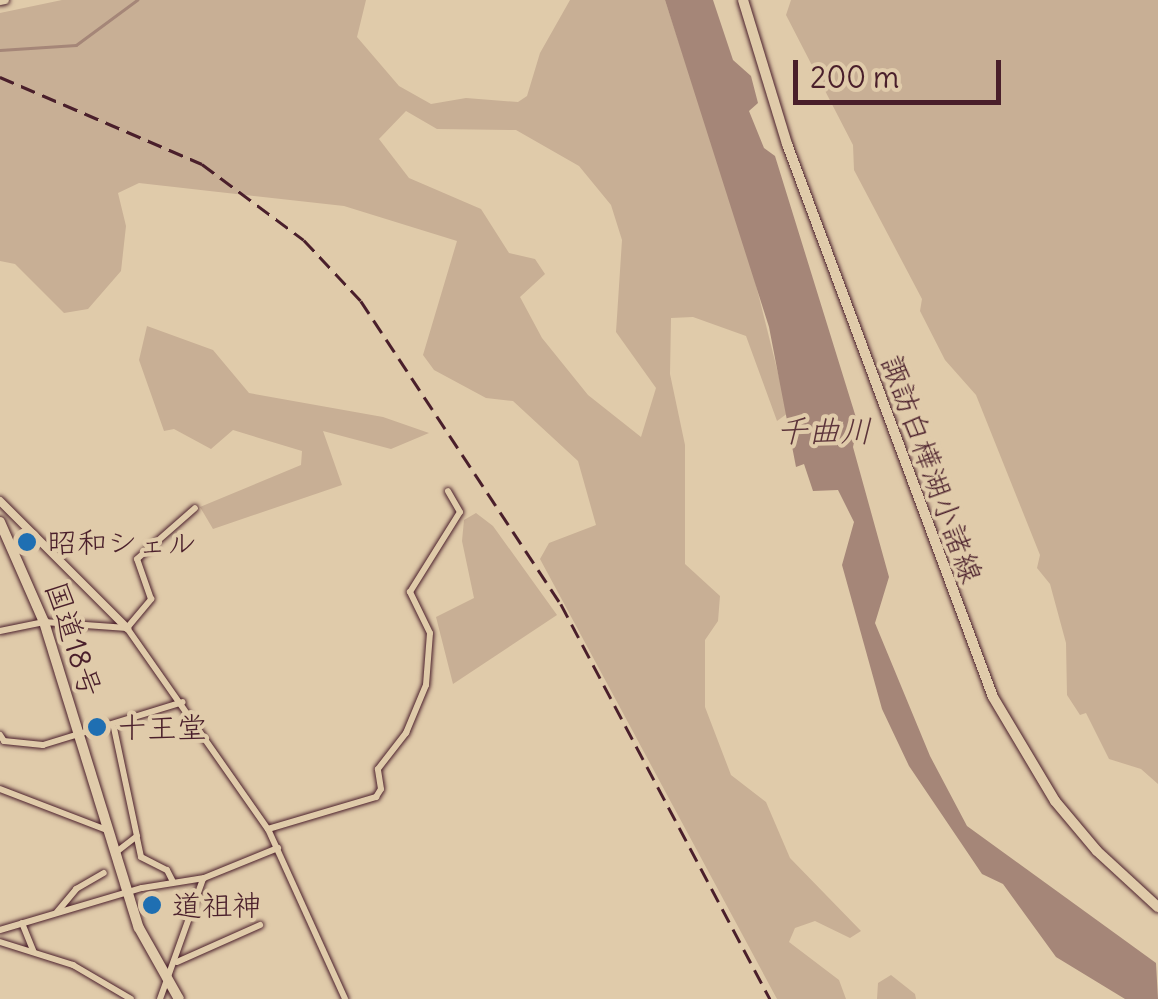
<!DOCTYPE html>
<meta charset="utf-8">
<style>
body{margin:0}
#map{position:relative;width:1158px;height:999px;overflow:hidden;background:#e0cbaa;font-family:Delius,"Klee One",sans-serif}
div>[style]{position:absolute}
.green>*{inset:0;background:#c8af95}
.water>*{inset:0;background:#a58678}
.stream>*{height:2.5px;margin:-1.25px;padding:0 1.25px;transform-origin:1.25px;border-radius:1.25px;background:#a58678}
.roads{filter:drop-shadow(0 0 2px #4a1f2b) drop-shadow(0 0 2px #4a1f2b)}
.minor>*{height:6px;margin:-3px;padding:0 3px;transform-origin:3px;border-radius:3px;background:#e0cbaa}
.tertiary>*{height:8px;margin:-4px;padding:0 4px;transform-origin:4px;border-radius:4px;background:#e0cbaa}
.primary>*{height:10px;margin:-5px;padding:0 5px;transform-origin:5px;border-radius:5px;background:#e0cbaa}
.trunk>*{height:10px;margin:-5px;padding:0 5px;transform-origin:5px;border-radius:5px;background:#e0cbaa}
.rail>*{height:2.5px;margin-top:-1.25px;transform-origin:0;background:repeating-linear-gradient(90deg,#4a1f2b 0 15px,transparent 0 23px)}
.dots>*{width:28px;height:28px;translate:-50% -50%;box-sizing:border-box;border:5px solid #e0cbaa;border-radius:50%}
span{translate:-50% -50%;white-space:nowrap;text-align:center;line-height:1.15;-webkit-text-stroke:8px #e0cbaa;paint-order:stroke}
.street-label{font-size:30px;color:#4a1f2b}
.poi-label{font-size:30px;color:#4a1f2b}
.left{translate:0 -50%;text-align:left}
.water-label{font-size:32px;color:#5c343a;font-style:italic}
.scale{position:absolute;left:793px;top:60px;width:208px;height:45px;box-sizing:border-box;border:5px solid #4a1f2b;border-top:0;padding-left:12px;font-size:30px;line-height:35px;white-space:nowrap;color:#4a1f2b;-webkit-text-stroke:8px #e0cbaa;paint-order:stroke}
</style>
<div id="map">
<div class="green">
<i style="clip-path:polygon(evenodd,62px 0,366px 0,357px 37px,399px 86px,431px 104px,466px 98px,518px 102px,527px 96px,540px 53px,570px 0,665px 0,747px 249px,788px 413px,777px 421px,746px 336px,693px 317px,671px 318px,670px 374px,685px 445px,685px 564px,720px 596px,718px 621px,705px 640px,705px 707px,731px 775px,766px 802px,790px 858px,861px 931px,850px 938px,815px 921px,795px 928px,789px 942px,839px 980px,846px 999px,777px 999px,540px 559px,549px 543px,596px 525px,578px 461px,513px 401px,486px 398px,434px 370px,423px 355px,457px 241px,344px 206px,139px 183px,118px 193px,126px 226px,121px 271px,88px 309px,64px 313px,15px 264px,0 261px,0 13px,62px 0,406px 111px,437px 129px,516px 130px,579px 166px,611px 205px,622px 240px,616px 332px,656px 388px,641px 437px,588px 395px,542px 338px,520px 297px,545px 274px,535px 259px,509px 253px,481px 209px,409px 178px,379px 139px,406px 111px)"></i>
<i style="clip-path:polygon(791px 0,1158px 0,1158px 784px,1141px 769px,1109px 759px,1086px 713px,1080px 715px,1067px 695px,1066px 643px,1050px 584px,1037px 568px,1040px 555px,976px 395px,945px 360px,920px 311px,922px 299px,854px 170px,853px 145px,786px 15px)"></i>
<i style="clip-path:polygon(147px 326px,213px 350px,249px 393px,383px 417px,429px 433px,391px 449px,323px 431px,342px 485px,213px 529px,200px 507px,301px 465px,302px 451px,233px 430px,211px 449px,174px 429px,164px 431px,139px 360px)"></i>
<i style="clip-path:polygon(476px 513px,493px 526px,557px 615px,453px 684px,436px 617px,474px 598px,462px 541px,464px 520px)"></i>
<i style="clip-path:polygon(891px 975px,915px 994px,916px 999px,877px 999px,878px 983px)"></i>
</div>
<div class="water">
<i style="clip-path:polygon(665px 0,713px 0,733px 60px,751px 76px,758px 103px,749px 111px,764px 148px,775px 156px,858px 424px,853px 447px,889px 577px,875px 623px,930px 756px,967px 826px,1156px 963px,1158px 999px,1125px 999px,1056px 957px,1003px 884px,982px 874px,909px 766px,882px 709px,842px 565px,854px 522px,838px 490px,813px 491px,804px 464px,796px 467px,769px 327px)"></i>
</div>
<div class="stream">
<i style="left:0;top:50px;width:76px;rotate:-3.8deg"></i>
<i style="left:76px;top:45px;width:76px;rotate:-36.4deg"></i>
</div>
<div class="roads">
<div class="minor">
<i style="left:127px;top:628px;width:38px;rotate:-50deg"></i>
<i style="left:151px;top:599px;width:42px;rotate:-109.3deg"></i>
<i style="left:137px;top:559px;width:77px;rotate:-41.3deg"></i>
<i style="left:0;top:631px;width:45px;rotate:-11.6deg"></i>
<i style="left:44px;top:622px;width:83px;rotate:4.1deg"></i>
<i style="left:127px;top:628px;width:246px;rotate:55deg"></i>
<i style="left:268px;top:829px;width:187px;rotate:65.6deg"></i>
<i style="left:114px;top:728px;width:110px;rotate:78deg"></i>
<i style="left:137px;top:836px;width:28px;rotate:142deg"></i>
<i style="left:0;top:735px;width:7px;rotate:56deg"></i>
<i style="left:4px;top:741px;width:39px;rotate:6deg"></i>
<i style="left:43px;top:745px;width:146px;rotate:-17.1deg"></i>
<i style="left:0;top:789px;width:115px;rotate:21deg"></i>
<i style="left:268px;top:829px;width:113px;rotate:-16.5deg"></i>
<i style="left:376px;top:797px;width:9px;rotate:-58deg"></i>
<i style="left:381px;top:789px;width:20px;rotate:-99deg"></i>
<i style="left:378px;top:769px;width:46px;rotate:-52.1deg"></i>
<i style="left:406px;top:733px;width:52px;rotate:-67.4deg"></i>
<i style="left:426px;top:685px;width:52px;rotate:-85.6deg"></i>
<i style="left:430px;top:633px;width:46px;rotate:-116deg"></i>
<i style="left:410px;top:592px;width:94px;rotate:-58deg"></i>
<i style="left:460px;top:512px;width:24px;rotate:-120deg"></i>
<i style="left:137px;top:838px;width:19px;rotate:78deg"></i>
<i style="left:141px;top:857px;width:29px;rotate:27deg"></i>
<i style="left:167px;top:870px;width:13px;rotate:63deg"></i>
<i style="left:57px;top:912px;width:30px;rotate:-50deg"></i>
<i style="left:76px;top:889px;width:32px;rotate:-30deg"></i>
<i style="left:22px;top:923px;width:31px;rotate:68deg"></i>
<i style="left:0;top:930px;width:148px;rotate:-16.5deg"></i>
<i style="left:142px;top:888px;width:63px;rotate:-9.2deg"></i>
<i style="left:204px;top:878px;width:80px;rotate:-22.1deg"></i>
<i style="left:0;top:942px;width:77px;rotate:17.5deg"></i>
<i style="left:73px;top:965px;width:67px;rotate:30.4deg"></i>
<i style="left:177px;top:962px;width:91px;rotate:-24deg"></i>
<i style="left:160px;top:999px;width:127px;rotate:-70.3deg"></i>
</div>
<div class="tertiary">
<i style="left:0;top:1px;width:5px;rotate:-11deg"></i>
<i style="left:0;top:501px;width:180px;rotate:45deg"></i>
</div>
<div class="primary">
<i style="left:743px;top:0;width:151px;rotate:73deg"></i>
<i style="left:787px;top:144px;width:590px;rotate:69.57deg"></i>
<i style="left:993px;top:697px;width:121px;rotate:59.2deg"></i>
<i style="left:1055px;top:801px;width:65px;rotate:50deg"></i>
<i style="left:1097px;top:851px;width:83px;rotate:42.6deg"></i>
</div>
<div class="trunk">
<i style="left:0;top:522px;width:109px;rotate:66.3deg"></i>
<i style="left:44px;top:622px;width:320px;rotate:72.8deg"></i>
<i style="left:139px;top:928px;width:81px;rotate:60.6deg"></i>
</div>
</div>
<div class="rail">
<i style="left:0;top:77px;width:220px;rotate:23.3deg"></i>
<i style="left:202px;top:164px;width:127px;rotate:36.7deg"></i>
<i style="left:304px;top:240px;width:83px;rotate:46.9deg"></i>
<i style="left:361px;top:301px;width:363px;rotate:56.6deg"></i>
<i style="left:561px;top:604px;width:447px;rotate:62.1deg"></i>
</div>
<div class="dots">
<i style="left:27px;top:542px;background:#1f6fb2"></i>
<i style="left:97px;top:727px;background:#1f6fb2"></i>
<i style="left:152px;top:905px;background:#1f6fb2"></i>
</div>
<div class="street-label">
<span style="left:932px;top:469px;rotate:70deg">諏訪白樺湖小諸線</span>
<span style="left:74px;top:639px;rotate:72deg">国道18号</span>
</div>
<div class="poi-label">
<span class="left" style="left:47px;top:542px">昭和シェル</span>
<span class="left" style="left:117px;top:727px">十王堂</span>
<span class="left" style="left:172px;top:905px">道祖神</span>
</div>
<div class="water-label">
<span style="left:824px;top:431px">千曲川</span>
</div>
<div class="scale">200 m</div>
</div>
